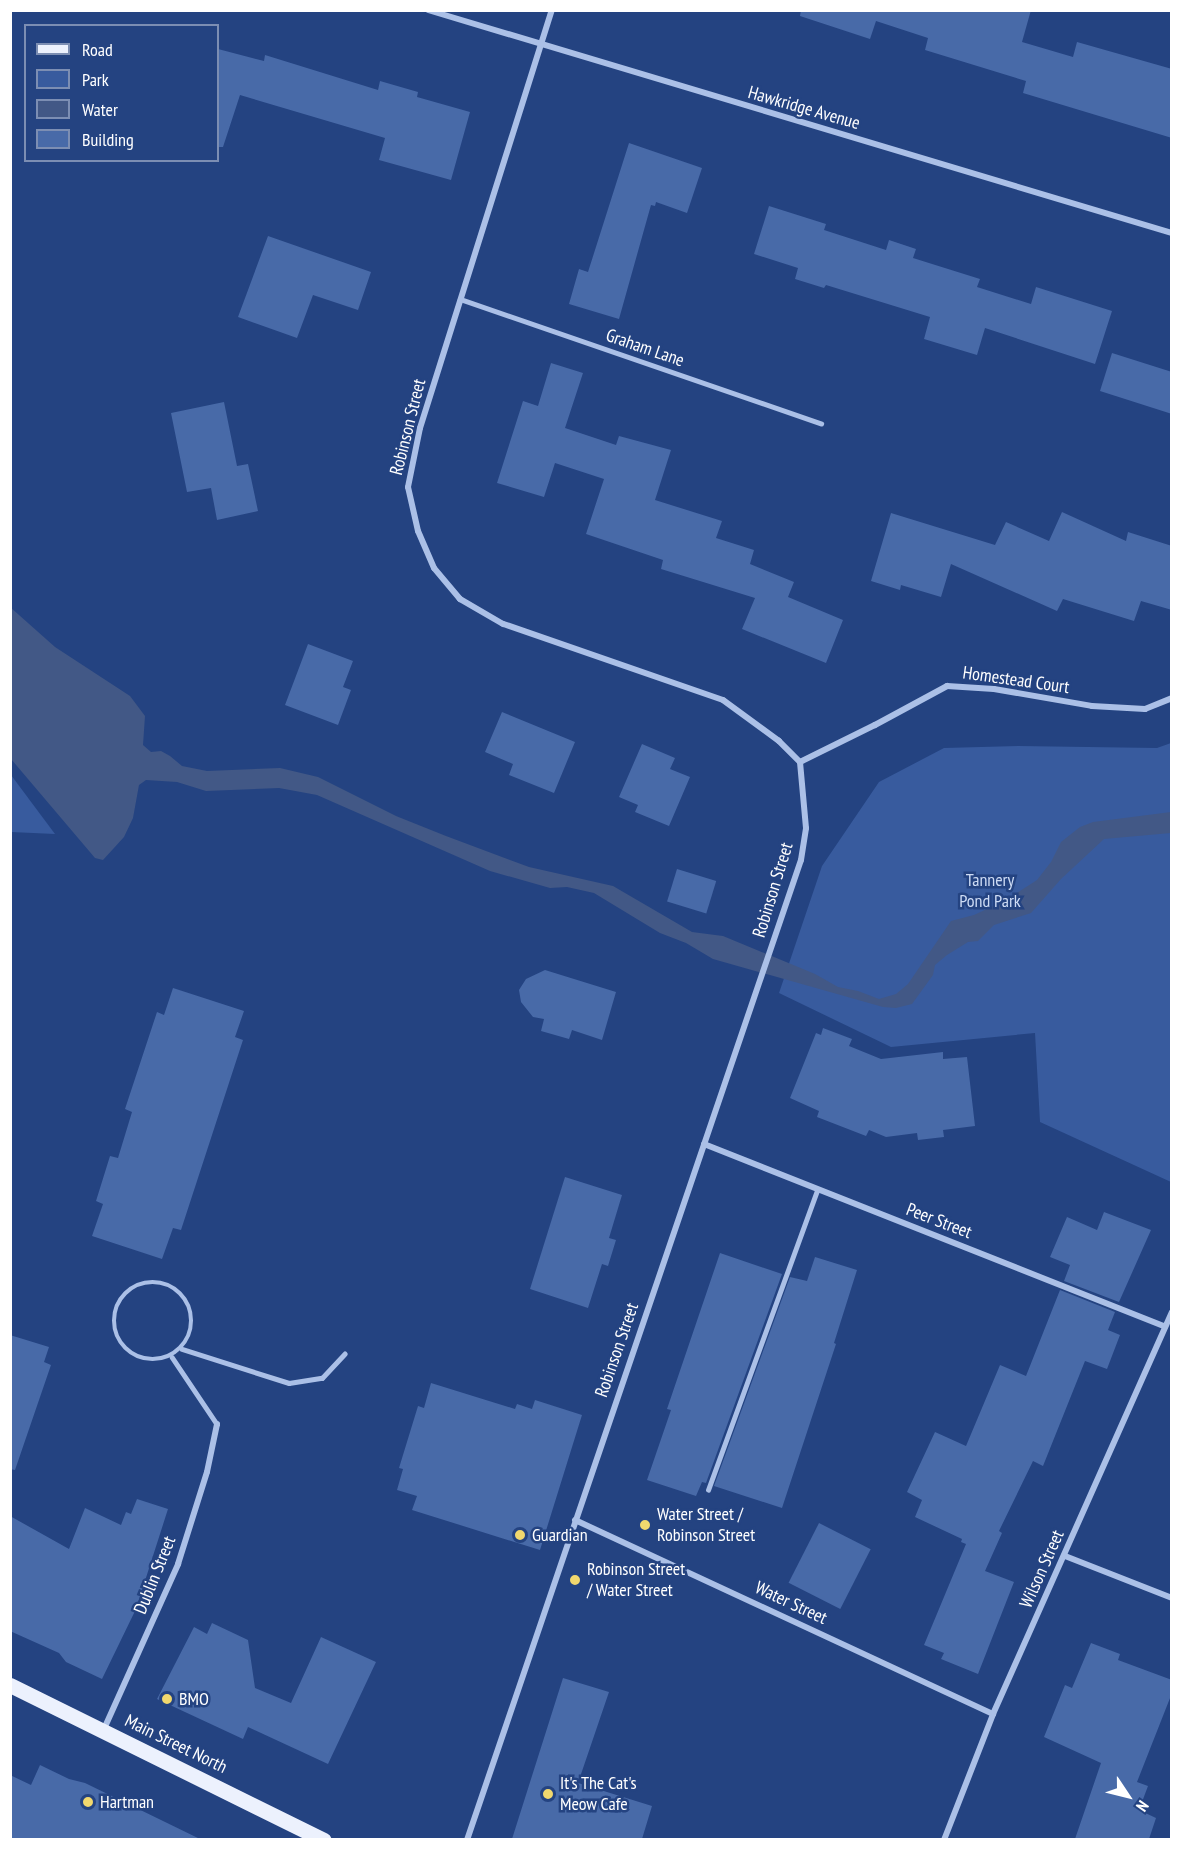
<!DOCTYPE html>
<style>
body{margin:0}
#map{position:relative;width:1182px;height:1850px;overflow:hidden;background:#244381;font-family:"PT Sans Narrow",sans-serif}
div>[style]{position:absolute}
.green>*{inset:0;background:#385b9e}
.water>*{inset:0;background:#425886}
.building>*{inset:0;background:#486aa8;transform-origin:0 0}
.service>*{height:4.5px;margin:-2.25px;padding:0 2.25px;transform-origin:2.25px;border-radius:2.25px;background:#abc0e7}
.service>.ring{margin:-2.25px;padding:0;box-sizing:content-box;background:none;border:4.5px solid #abc0e7;border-radius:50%}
.minor>*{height:6px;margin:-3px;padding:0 3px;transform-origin:3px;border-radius:3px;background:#abc0e7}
.primary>*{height:15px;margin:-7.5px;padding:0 7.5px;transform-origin:7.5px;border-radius:7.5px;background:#ecf1fd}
.dots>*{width:16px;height:16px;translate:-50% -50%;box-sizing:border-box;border:3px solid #244381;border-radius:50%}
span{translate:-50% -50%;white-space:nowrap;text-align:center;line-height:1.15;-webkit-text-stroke:5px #244381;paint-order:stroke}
.street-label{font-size:18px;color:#fff}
.park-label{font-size:18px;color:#cedcf5}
.poi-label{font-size:18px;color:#fff}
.left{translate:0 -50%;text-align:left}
.frame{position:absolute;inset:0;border:12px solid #fff;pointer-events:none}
.legend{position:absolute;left:24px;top:24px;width:195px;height:138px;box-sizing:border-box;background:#244381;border:2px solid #7c8eb3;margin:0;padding:8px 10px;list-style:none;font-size:18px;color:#fff}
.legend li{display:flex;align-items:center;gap:12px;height:30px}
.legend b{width:30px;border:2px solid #7c8eb3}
.north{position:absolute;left:1098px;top:1766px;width:60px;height:60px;-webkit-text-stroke:4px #244381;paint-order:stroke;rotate:125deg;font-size:16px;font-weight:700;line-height:24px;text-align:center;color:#fff}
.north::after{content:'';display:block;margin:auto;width:21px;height:27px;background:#fff;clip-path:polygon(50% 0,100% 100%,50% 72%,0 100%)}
</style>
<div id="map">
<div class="green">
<i style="clip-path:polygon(1171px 743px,1171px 1182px,1040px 1122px,1035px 1033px,891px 1047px,779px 993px,822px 866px,879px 782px,944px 748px,1018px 746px,1157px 748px)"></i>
<i style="clip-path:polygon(11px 775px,55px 834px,11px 832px)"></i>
</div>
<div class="water">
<i style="clip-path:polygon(10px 607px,55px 647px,130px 696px,145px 716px,143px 745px,151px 752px,161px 751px,170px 756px,182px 766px,207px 771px,280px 768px,318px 777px,396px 816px,446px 836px,529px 867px,613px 886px,692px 932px,723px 936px,815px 974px,838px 987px,858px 991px,879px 999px,896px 994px,908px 984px,951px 921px,974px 915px,1006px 900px,1037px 880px,1051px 862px,1061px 842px,1080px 827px,1093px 822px,1171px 812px,1171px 833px,1104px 839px,1061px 879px,1031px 913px,994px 925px,978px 941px,968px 942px,947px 955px,935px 965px,933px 975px,912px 1004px,896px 1008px,883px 1007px,713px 959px,686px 943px,660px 933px,594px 893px,567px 887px,550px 888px,490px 871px,317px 795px,279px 788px,206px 791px,177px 782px,146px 780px,139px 785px,133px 818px,124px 837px,103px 860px,95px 858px,11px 759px)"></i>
</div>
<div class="building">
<i style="clip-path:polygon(801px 10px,1031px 10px,1022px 42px,1073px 57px,1077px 42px,1172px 69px,1172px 138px,1023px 93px,1026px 81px,925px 50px,928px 38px,876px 21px,870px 39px,800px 16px)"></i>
<i style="clip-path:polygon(218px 49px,264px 61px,265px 55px,378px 90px,380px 81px,418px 92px,417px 97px,470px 112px,451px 180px,379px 160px,385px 138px,240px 95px,223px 147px,218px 147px)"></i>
<i style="clip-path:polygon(629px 143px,702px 168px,687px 213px,656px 202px,655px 206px,651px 205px,619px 319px,569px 304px,579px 269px,588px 272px)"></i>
<i style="clip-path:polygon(769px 206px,826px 224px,824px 230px,886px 250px,889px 240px,916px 249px,913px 258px,980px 279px,977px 287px,1031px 304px,1036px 287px,1112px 311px,1095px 364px,985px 328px,977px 355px,924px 339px,930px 317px,826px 285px,824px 288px,795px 279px,798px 268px,754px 254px)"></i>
<i style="clip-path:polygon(268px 236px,371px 272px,358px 310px,313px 295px,297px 338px,238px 317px)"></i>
<i style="clip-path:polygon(1112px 353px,1172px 372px,1172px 414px,1100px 391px)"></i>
<i style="clip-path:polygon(551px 363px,583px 373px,565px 428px,616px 445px,619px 436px,671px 450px,655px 500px,722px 521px,716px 538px,754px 550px,750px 564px,794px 582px,788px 597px,843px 620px,826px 663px,742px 629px,755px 598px,661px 569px,663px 560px,586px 534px,604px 479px,555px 463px,544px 497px,497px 483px,523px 401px,538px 406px)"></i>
<i style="clip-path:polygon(224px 402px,237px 466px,248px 464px,258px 511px,217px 520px,211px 488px,187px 492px,171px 413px)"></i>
<i style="clip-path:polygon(1062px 512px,1126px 541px,1128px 532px,1172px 546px,1172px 610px,1141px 601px,1134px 621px,1063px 599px,1057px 611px,951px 564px,941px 597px,901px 585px,900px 590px,871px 581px,891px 513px,995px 545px,1006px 522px,1049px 541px)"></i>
<i style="clip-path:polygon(308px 644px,353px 661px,343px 687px,351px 690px,338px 725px,285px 705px)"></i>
<i style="clip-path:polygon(502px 712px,575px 742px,554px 793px,509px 775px,513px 764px,485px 752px)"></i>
<i style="clip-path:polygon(642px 744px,675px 758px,670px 769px,690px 777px,669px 826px,635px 812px,638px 805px,619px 797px)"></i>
<i style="left:677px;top:869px;width:41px;height:34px;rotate:17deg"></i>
<i style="clip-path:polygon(545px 970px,616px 992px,602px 1040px,572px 1030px,569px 1039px,541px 1031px,544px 1019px,533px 1017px,521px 1002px,519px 990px,526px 979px)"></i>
<i style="clip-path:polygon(173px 988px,244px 1011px,235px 1037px,243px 1040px,181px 1230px,173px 1228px,162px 1259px,92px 1236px,103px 1204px,96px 1201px,110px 1156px,118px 1158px,132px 1112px,125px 1109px,157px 1012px,164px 1015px)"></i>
<i style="clip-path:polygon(823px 1028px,852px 1039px,849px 1046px,881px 1059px,943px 1052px,943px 1059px,967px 1057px,975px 1126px,943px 1130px,944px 1137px,918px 1140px,917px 1133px,886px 1137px,869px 1130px,866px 1136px,817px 1117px,819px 1111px,790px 1098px,816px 1033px,821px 1035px)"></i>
<i style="clip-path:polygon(565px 1177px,622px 1195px,609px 1238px,616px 1240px,608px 1266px,602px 1264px,588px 1308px,530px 1289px)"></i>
<i style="clip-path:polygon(1104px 1212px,1151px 1230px,1119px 1302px,1064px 1281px,1070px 1265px,1050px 1257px,1067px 1217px,1097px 1230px)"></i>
<i style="clip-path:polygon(720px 1253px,782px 1274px,706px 1483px,702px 1482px,696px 1496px,647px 1480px,671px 1410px,667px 1409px)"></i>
<i style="clip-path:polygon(815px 1257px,857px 1270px,834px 1343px,836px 1344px,782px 1508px,714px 1486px,790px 1277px,807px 1281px)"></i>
<i style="clip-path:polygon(1060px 1290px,1115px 1312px,1108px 1330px,1120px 1335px,1107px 1369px,1085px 1361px,1043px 1466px,1033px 1461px,999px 1531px,1002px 1533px,985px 1571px,1014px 1582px,978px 1674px,941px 1659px,944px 1653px,924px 1645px,966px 1544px,961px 1542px,962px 1539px,915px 1517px,922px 1500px,907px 1492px,935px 1432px,966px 1446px,1000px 1365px,1026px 1376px)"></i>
<i style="clip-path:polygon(10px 1335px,49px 1347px,44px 1362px,51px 1365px,15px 1470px,10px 1469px)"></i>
<i style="clip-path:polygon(431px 1383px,515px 1409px,517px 1404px,532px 1409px,535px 1400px,582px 1415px,540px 1550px,412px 1510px,417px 1496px,397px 1490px,403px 1469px,399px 1468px,418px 1406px,424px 1408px)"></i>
<i style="clip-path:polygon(137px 1499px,168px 1509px,136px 1609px,102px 1679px,66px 1662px,59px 1653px,10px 1631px,10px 1516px,69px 1549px,85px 1508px,121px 1525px,126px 1512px,131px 1514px)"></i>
<i style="left:819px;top:1523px;width:58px;height:67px;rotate:27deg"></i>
<i style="clip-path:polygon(212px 1623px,248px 1640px,255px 1688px,291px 1703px,321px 1637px,376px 1662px,328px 1764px,248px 1727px,243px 1739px,157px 1699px,194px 1627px,207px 1634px)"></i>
<i style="clip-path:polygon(1091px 1643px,1120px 1654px,1118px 1660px,1172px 1680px,1172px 1693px,1137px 1782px,1148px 1786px,1139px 1810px,1156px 1818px,1149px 1839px,1075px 1839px,1101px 1763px,1044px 1737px,1065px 1685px,1072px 1688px)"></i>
<i style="clip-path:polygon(563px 1678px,609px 1692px,578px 1783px,652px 1806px,642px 1839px,512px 1839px)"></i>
<i style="clip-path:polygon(40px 1765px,69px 1779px,85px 1783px,200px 1839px,10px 1839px,10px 1775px,31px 1785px)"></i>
</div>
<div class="service">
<i style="left:460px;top:299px;width:382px;rotate:19deg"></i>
<i class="ring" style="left:114px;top:1282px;width:73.5px;height:73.5px"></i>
<i style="left:182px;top:1349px;width:112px;rotate:17.6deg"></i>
<i style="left:289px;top:1383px;width:33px;rotate:-9deg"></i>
<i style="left:322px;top:1378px;width:33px;rotate:-47deg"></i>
<i style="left:172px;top:1357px;width:81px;rotate:56.1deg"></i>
<i style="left:708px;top:1490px;width:319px;rotate:-70deg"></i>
</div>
<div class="minor">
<i style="left:428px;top:10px;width:777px;rotate:16.69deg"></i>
<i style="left:800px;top:762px;width:84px;rotate:-26.3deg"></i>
<i style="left:875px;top:725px;width:82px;rotate:-28.4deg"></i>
<i style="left:947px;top:686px;width:47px;rotate:3.7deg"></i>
<i style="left:994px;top:689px;width:99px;rotate:9.8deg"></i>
<i style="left:1092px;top:706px;width:53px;rotate:3.2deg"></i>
<i style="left:1145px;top:709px;width:29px;rotate:-22deg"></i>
<i style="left:704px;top:1144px;width:495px;rotate:21.6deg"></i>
<i style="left:575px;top:1520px;width:461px;rotate:24.9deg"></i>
<i style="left:1065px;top:1556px;width:115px;rotate:21.4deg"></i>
<i style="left:104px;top:1729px;width:181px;rotate:-65.8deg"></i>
<i style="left:178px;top:1564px;width:96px;rotate:-72.5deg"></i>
<i style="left:207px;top:1472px;width:49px;rotate:-78.2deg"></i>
<i style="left:467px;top:1840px;width:1035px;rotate:-71.18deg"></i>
<i style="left:801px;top:860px;width:32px;rotate:-81deg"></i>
<i style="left:806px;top:828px;width:66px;rotate:-95.2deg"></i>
<i style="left:800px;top:762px;width:30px;rotate:-135deg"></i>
<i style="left:779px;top:741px;width:69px;rotate:-143.8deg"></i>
<i style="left:723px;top:700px;width:233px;rotate:-160.9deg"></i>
<i style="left:503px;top:624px;width:50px;rotate:-149.8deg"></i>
<i style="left:460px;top:599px;width:40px;rotate:-130deg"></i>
<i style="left:434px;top:568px;width:40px;rotate:-113.4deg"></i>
<i style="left:418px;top:531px;width:45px;rotate:-102.8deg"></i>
<i style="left:408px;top:487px;width:60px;rotate:-78.5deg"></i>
<i style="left:420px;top:428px;width:438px;rotate:-72.5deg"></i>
<i style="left:944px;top:1840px;width:135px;rotate:-68.7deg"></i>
<i style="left:993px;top:1714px;width:440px;rotate:-66deg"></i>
</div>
<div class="primary">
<i style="left:10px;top:1685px;width:350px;rotate:26.3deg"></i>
</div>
<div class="dots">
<i style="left:645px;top:1525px;background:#f1d86e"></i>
<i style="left:520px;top:1535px;background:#f1d86e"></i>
<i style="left:575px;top:1580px;background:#f1d86e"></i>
<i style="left:167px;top:1699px;background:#f1d86e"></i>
<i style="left:548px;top:1794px;background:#f1d86e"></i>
<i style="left:88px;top:1802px;background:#f1d86e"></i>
</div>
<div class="street-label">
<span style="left:804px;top:108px;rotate:16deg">Hawkridge Avenue</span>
<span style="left:645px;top:348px;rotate:19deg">Graham Lane</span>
<span style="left:408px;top:427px;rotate:-76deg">Robinson Street</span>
<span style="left:1016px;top:680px;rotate:8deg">Homestead Court</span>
<span style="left:773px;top:890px;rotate:-73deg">Robinson Street</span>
<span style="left:939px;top:1221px;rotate:21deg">Peer Street</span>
<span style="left:617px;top:1350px;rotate:-71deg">Robinson Street</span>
<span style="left:1042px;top:1569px;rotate:-66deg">Wilson Street</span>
<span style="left:155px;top:1575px;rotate:-68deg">Dublin Street</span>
<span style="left:791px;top:1603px;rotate:25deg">Water Street</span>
<span style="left:176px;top:1744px;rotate:26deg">Main Street North</span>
</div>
<div class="park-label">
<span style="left:990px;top:891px">Tannery<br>Pond Park</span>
</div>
<div class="poi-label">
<span class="left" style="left:657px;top:1525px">Water Street /<br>Robinson Street</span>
<span class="left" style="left:532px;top:1535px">Guardian</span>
<span class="left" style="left:587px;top:1580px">Robinson Street<br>/ Water Street</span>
<span class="left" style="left:179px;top:1699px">BMO</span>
<span class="left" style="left:560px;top:1794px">It's The Cat's<br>Meow Cafe</span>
<span class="left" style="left:100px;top:1802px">Hartman</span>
</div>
<div class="frame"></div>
<ul class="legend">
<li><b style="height:8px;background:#ecf1fd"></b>Road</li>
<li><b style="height:16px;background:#385b9e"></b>Park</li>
<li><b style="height:16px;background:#425886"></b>Water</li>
<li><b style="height:16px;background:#486aa8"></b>Building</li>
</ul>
<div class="north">N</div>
</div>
